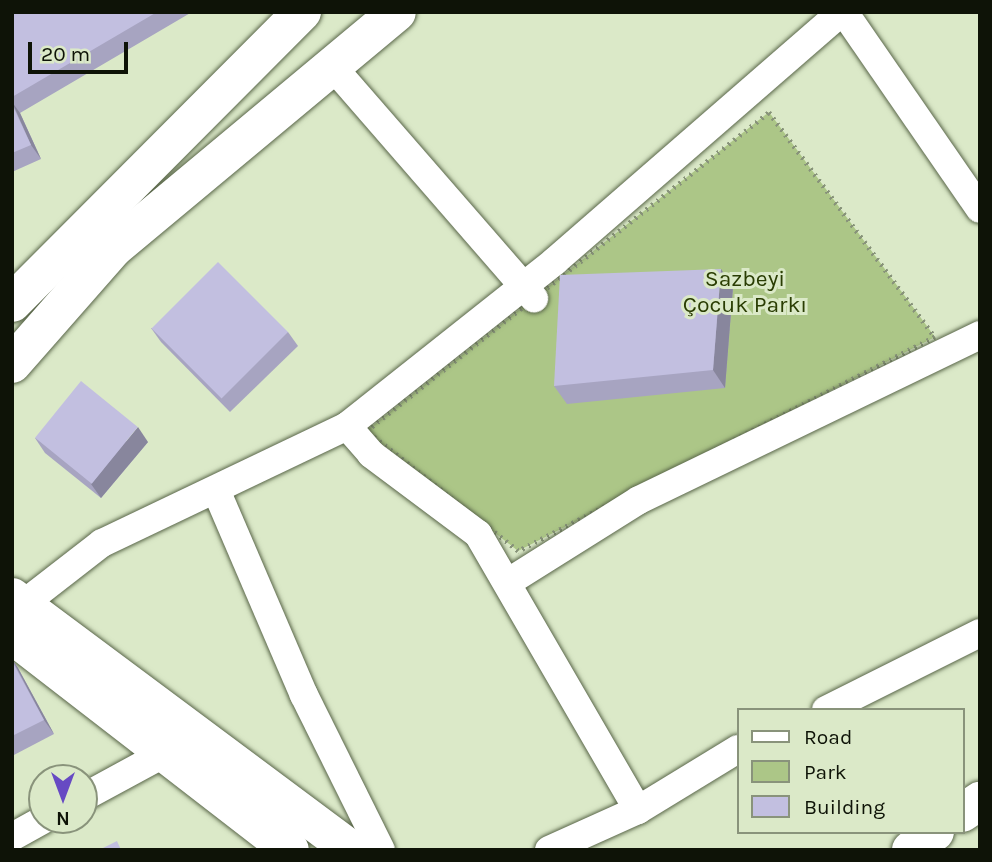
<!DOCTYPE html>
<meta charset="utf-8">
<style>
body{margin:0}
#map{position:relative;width:992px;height:862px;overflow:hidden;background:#dbe9c8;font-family:Karla,sans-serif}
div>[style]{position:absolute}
.green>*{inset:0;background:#acc687}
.path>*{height:4.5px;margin-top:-2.25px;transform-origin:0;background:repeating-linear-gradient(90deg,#88937a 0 2px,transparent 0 7px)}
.roads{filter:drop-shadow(0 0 2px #596649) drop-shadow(0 0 2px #596649)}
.street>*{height:28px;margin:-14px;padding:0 14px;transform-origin:14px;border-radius:14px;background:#fff}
.secondary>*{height:38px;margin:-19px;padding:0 19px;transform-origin:19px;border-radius:19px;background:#fff}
.wall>*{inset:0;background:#a7a4c1}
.shaded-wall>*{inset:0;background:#88869d}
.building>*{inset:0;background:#c2bfe0;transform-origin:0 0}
span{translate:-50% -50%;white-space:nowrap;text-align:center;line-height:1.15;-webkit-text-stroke:6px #dbe9c8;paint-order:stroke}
.park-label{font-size:23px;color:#2a3d03}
.frame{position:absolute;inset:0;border:14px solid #0e1307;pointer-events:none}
.legend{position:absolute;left:737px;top:708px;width:228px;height:126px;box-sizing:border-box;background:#dbe9c8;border:2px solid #89937b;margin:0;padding:9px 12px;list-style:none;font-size:21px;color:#0e1307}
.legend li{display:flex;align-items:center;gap:14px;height:35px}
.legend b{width:35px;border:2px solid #89937b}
.north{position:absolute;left:28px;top:764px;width:70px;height:70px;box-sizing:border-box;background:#dbe9c8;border:2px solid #89937b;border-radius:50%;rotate:180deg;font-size:19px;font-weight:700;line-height:28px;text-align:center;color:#0e1307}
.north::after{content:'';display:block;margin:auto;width:24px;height:32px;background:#674ac3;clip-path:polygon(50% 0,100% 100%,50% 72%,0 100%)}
.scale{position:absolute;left:28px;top:42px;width:100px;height:32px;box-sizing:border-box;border:4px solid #0e1307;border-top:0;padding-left:9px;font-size:21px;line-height:24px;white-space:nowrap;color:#0e1307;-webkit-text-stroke:5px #dbe9c8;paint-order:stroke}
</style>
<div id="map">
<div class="green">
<i style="clip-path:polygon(769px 112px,935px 337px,518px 551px,366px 431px)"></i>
</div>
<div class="path">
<i style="left:769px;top:112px;width:280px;rotate:53.6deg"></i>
<i style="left:935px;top:337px;width:469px;rotate:152.8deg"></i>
<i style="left:518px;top:551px;width:194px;rotate:-141.7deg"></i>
<i style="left:366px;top:431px;width:514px;rotate:-38.36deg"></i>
</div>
<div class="roads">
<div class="street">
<i style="left:844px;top:12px;width:239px;rotate:55.4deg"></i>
<i style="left:332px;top:66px;width:308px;rotate:49deg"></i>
<i style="left:347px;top:426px;width:37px;rotate:49deg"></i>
<i style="left:371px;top:454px;width:134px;rotate:36.8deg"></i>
<i style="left:478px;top:534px;width:319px;rotate:59.9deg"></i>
<i style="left:216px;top:490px;width:223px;rotate:66.8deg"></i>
<i style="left:304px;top:695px;width:173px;rotate:63.6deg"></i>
<i style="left:510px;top:581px;width:152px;rotate:-32.1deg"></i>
<i style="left:639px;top:500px;width:379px;rotate:-25.8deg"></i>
<i style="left:22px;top:605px;width:101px;rotate:-37.8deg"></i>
<i style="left:102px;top:543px;width:272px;rotate:-25.5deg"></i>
<i style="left:347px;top:426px;width:265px;rotate:-38.4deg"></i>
<i style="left:555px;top:261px;width:379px;rotate:-41deg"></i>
<i style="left:826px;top:710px;width:172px;rotate:-26.6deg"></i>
<i style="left:84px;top:797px;width:92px;rotate:-28.5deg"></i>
<i style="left:12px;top:837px;width:35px;rotate:-29deg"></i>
<i style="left:549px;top:850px;width:98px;rotate:-24.2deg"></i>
<i style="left:638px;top:810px;width:117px;rotate:-31.4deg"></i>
</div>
<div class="secondary">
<i style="left:12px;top:303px;width:411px;rotate:-45.1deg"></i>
<i style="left:12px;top:364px;width:154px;rotate:-48.7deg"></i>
<i style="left:114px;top:248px;width:368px;rotate:-39.8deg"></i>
<i style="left:12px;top:597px;width:423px;rotate:36.7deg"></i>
<i style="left:12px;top:635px;width:351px;rotate:37.7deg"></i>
<i style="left:962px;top:813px;width:22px;rotate:-34deg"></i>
<i style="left:911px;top:850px;width:30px;rotate:-37deg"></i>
</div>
</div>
<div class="wall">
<i style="clip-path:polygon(12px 12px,192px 12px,20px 113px,41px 159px,12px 172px)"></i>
<i style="clip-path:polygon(733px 287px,725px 388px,567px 404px,554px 386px)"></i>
<i style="clip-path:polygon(151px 328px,288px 332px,298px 346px,230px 412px,161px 342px)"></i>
<i style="clip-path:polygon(35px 438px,148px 442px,101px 498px,45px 453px)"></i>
<i style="clip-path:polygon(12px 659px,18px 668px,54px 734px,12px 756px)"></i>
</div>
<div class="shaded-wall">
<i style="clip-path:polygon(12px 102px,20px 113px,41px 159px,31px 145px)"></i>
<i style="clip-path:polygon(721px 269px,733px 287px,725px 388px,713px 370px)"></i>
<i style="clip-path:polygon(138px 427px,148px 442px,101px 498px,91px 484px)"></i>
<i style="clip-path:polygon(12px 659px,18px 668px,54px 734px,44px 720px)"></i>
</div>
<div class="building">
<i style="clip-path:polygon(12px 12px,157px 12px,12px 97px)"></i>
<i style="clip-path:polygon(12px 104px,31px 145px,12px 153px)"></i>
<i style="left:218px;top:262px;width:99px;height:94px;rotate:45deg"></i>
<i style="clip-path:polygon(721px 269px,713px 370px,554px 386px,560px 275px)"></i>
<i style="left:81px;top:381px;width:73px;height:73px;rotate:39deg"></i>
<i style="clip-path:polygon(12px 661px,44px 720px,12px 736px)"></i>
<i style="clip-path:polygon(117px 841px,121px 850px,99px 850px)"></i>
</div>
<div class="park-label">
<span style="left:745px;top:292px">Sazbeyi<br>Çocuk Parkı</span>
</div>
<div class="frame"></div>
<ul class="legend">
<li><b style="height:9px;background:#fff"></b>Road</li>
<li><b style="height:19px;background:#acc687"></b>Park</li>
<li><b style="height:19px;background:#c2bfe0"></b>Building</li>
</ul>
<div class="north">N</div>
<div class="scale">20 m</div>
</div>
